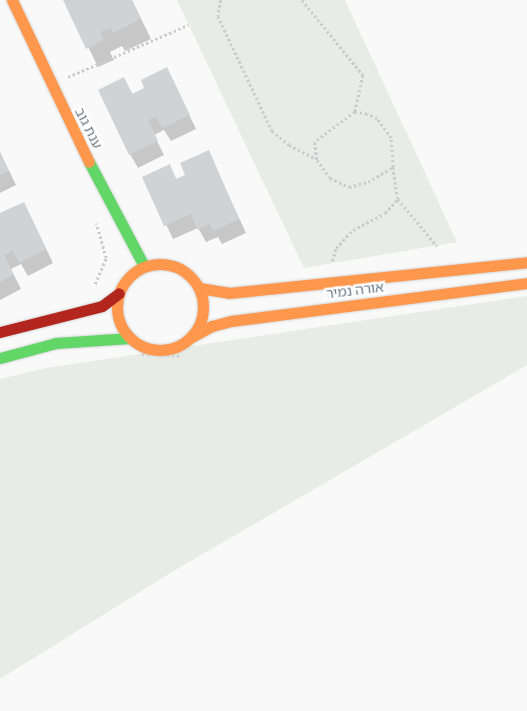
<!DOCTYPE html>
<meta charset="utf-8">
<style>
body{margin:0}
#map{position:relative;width:527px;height:711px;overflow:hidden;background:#f9f9f9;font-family:Ubuntu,"Noto Sans Hebrew",sans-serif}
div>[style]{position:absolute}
.green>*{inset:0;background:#e8ebe6}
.shadow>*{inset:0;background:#0003}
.building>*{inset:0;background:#d0d2d3}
.path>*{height:2.5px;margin-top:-1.25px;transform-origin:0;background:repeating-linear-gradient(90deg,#cbcccd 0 2.5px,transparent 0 5px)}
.roads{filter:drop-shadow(0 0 1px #d5d6d7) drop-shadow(0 0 1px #d5d6d7)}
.fast>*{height:11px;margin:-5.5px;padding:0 5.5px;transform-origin:5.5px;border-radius:5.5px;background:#63d668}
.slow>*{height:11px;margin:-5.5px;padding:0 5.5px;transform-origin:5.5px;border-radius:5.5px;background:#ff974d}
.slow>.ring{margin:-5.5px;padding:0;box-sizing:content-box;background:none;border:11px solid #ff974d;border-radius:50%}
.jam>*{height:11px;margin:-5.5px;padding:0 5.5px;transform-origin:5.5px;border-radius:5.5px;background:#b3261e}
span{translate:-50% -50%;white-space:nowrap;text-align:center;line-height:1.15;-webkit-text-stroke:5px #fff;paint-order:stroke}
.street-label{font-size:14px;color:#657683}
</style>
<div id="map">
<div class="green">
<i style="clip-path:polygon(177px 0,345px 0,457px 242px,304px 268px)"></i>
<i style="clip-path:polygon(527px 296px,527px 365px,172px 572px,0 679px,0 379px,46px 368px)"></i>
</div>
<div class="shadow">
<i style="clip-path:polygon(65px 0,132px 0,151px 39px,125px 51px,122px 46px,110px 52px,114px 60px,98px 67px)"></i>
<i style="clip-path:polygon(124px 79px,133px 95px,174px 83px,196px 129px,171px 141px,164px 130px,154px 135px,164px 155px,138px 168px,130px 154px)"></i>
<i style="clip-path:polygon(208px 151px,246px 233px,222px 244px,218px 237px,206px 242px,198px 228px,173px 239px,143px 177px,169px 166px,177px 180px,187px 175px)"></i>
<i style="clip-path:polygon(0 152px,16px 185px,0 193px)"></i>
<i style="clip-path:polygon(0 215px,31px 217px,53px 263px,28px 276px,21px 264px,11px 269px,21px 289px,0 300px)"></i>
</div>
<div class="building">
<i style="clip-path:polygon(63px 0,132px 0,141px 19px,113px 33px,111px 28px,100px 32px,104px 40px,86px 49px)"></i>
<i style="clip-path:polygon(167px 67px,190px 115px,162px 128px,156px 117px,148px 120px,158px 141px,129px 155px,98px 90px,124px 77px,132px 94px,144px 88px,141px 80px)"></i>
<i style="clip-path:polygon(209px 150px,239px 219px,213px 231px,210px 224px,197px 229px,191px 214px,164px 226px,142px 177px,170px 164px,176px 179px,185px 175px,180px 163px)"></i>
<i style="clip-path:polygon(0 152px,9px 171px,0 175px)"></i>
<i style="clip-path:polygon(24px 202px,46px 249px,19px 263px,13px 251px,4px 255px,14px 275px,0 282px,0 213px)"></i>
</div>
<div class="path">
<i style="left:221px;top:0;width:16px;rotate:101deg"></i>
<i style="left:218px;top:16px;width:127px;rotate:64.8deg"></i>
<i style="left:272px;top:131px;width:22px;rotate:39deg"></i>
<i style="left:289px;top:145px;width:30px;rotate:27deg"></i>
<i style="left:302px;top:0;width:97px;rotate:50.9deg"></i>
<i style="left:363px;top:75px;width:38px;rotate:102deg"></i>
<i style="left:68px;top:77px;width:131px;rotate:-23.4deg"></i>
<i style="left:393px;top:167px;width:29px;rotate:-94deg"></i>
<i style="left:391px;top:138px;width:24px;rotate:-126deg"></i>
<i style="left:377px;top:119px;width:11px;rotate:-153deg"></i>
<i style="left:367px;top:114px;width:12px;rotate:-171deg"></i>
<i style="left:355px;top:112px;width:50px;rotate:143.1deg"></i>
<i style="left:315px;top:142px;width:18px;rotate:84deg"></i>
<i style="left:317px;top:160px;width:22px;rotate:54deg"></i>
<i style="left:330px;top:178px;width:21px;rotate:25deg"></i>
<i style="left:349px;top:187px;width:20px;rotate:-15deg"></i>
<i style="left:368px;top:182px;width:29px;rotate:-31deg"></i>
<i style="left:393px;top:167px;width:32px;rotate:81deg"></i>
<i style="left:398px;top:199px;width:61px;rotate:50.3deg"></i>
<i style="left:332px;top:261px;width:14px;rotate:-73deg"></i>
<i style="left:336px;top:248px;width:25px;rotate:-47deg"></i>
<i style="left:353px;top:230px;width:36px;rotate:-28deg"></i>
<i style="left:385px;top:213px;width:19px;rotate:-47deg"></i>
<i style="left:95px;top:284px;width:28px;rotate:-67deg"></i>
<i style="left:106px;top:258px;width:36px;rotate:-106deg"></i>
<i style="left:142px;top:354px;width:37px;rotate:3deg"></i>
</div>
<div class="roads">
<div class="fast">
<i style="left:89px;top:162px;width:118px;rotate:62.1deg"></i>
<i style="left:0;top:358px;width:58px;rotate:-15deg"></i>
<i style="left:56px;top:343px;width:74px;rotate:-3.9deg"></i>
</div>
<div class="slow">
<i style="left:12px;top:0;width:179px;rotate:64.6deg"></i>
<i class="ring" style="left:117px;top:264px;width:75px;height:75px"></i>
<i style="left:199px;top:288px;width:30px;rotate:9deg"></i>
<i style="left:229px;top:293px;width:300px;rotate:-5.9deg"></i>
<i style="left:190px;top:338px;width:25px;rotate:-29deg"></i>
<i style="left:212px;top:326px;width:20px;rotate:-15deg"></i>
<i style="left:231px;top:321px;width:298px;rotate:-7.3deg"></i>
</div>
<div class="jam">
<i style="left:0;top:332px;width:105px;rotate:-14.3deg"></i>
<i style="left:102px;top:306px;width:21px;rotate:-37deg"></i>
</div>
</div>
<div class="street-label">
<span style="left:89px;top:128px;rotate:63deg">ענת גוב</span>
<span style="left:355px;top:290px;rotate:-7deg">אורה נמיר</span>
</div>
</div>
